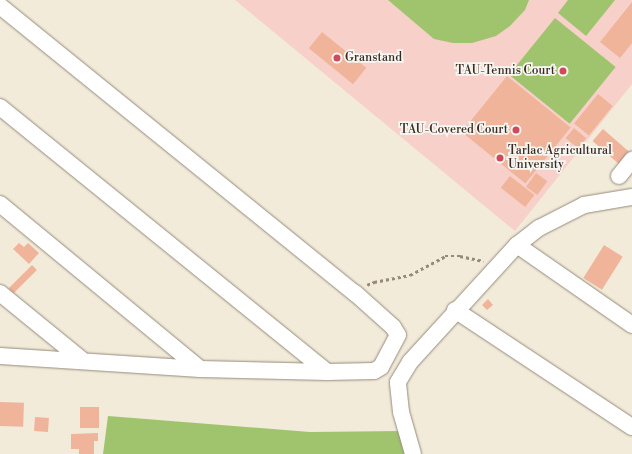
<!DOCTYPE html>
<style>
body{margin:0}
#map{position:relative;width:632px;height:454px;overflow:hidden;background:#f2ebda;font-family:"Libre Bodoni",serif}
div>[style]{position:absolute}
.built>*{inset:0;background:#f7d0c9}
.green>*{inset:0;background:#a0c46e;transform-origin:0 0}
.building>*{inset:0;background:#f0b49b;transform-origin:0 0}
.path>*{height:2.5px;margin-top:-1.25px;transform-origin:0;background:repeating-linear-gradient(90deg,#968a7c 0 3px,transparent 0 6px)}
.roads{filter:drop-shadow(0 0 1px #968a7c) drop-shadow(0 0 1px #968a7c)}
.minor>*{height:16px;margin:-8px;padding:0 8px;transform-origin:8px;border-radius:8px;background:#fff}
.dots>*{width:11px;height:11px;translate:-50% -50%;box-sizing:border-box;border:2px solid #f6f6f2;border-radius:50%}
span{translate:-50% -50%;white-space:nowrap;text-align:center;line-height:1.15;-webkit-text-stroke:3.5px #f6f6f2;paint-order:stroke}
.poi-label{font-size:12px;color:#3b2a1e}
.left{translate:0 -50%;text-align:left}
.right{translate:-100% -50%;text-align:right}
</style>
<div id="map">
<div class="built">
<i style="clip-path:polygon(235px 0,632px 0,632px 84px,515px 231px)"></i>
</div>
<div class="green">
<i style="clip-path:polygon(388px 0,529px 0,525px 10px,510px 26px,496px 36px,472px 43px,453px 43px,434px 39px)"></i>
<i style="clip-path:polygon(568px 0,615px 0,586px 36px,558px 13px)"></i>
<i style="left:555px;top:18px;width:78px;height:73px;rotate:39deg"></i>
<i style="clip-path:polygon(108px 416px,310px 432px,402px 431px,408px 454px,103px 454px)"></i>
</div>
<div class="building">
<i style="clip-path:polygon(632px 2px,632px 43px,620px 58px,600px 42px)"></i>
<i style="left:322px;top:32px;width:57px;height:21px;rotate:39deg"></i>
<i style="left:507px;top:76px;width:82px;height:72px;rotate:39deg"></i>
<i style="left:598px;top:94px;width:19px;height:38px;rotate:39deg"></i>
<i style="left:574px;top:128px;width:16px;height:13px;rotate:40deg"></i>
<i style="left:603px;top:129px;width:35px;height:16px;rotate:41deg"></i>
<i style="left:536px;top:173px;width:14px;height:17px;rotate:36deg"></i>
<i style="left:510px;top:176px;width:31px;height:15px;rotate:38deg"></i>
<i style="clip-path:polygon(19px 243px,24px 247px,28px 243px,39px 253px,29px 264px,13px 249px)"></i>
<i style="left:604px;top:245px;width:22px;height:39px;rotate:32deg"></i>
<i style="left:32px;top:265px;width:7px;height:33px;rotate:45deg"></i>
<i style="clip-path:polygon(488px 299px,493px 305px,487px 310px,482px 305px)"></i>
<i style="left:0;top:402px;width:24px;height:24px;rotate:2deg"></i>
<i style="left:80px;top:407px;width:19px;height:21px"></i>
<i style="left:35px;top:417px;width:14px;height:14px;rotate:4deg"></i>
<i style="clip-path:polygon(98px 433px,98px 441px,94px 441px,94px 454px,79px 454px,79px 449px,71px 449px,71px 434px)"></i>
</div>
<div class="path">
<i style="left:367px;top:285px;width:8px;rotate:-23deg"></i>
<i style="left:374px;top:282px;width:37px;rotate:-11deg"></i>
<i style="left:410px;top:275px;width:40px;rotate:-28deg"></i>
<i style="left:445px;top:256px;width:15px"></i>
<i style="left:460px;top:256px;width:24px;rotate:12deg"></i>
</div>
<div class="roads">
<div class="minor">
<i style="left:0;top:6px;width:457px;rotate:39deg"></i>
<i style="left:355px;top:293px;width:51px;rotate:41.8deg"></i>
<i style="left:393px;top:327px;width:9px;rotate:58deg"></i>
<i style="left:398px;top:335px;width:36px;rotate:118deg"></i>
<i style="left:381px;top:367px;width:8px;rotate:150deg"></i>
<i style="left:374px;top:371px;width:47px;rotate:178.8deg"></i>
<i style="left:327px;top:372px;width:127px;rotate:-178.6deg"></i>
<i style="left:200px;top:369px;width:200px;rotate:-176.3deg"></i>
<i style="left:0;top:107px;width:421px;rotate:39deg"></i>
<i style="left:619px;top:176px;width:21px;rotate:-51deg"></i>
<i style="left:0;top:204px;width:259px;rotate:39.5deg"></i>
<i style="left:517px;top:245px;width:140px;rotate:34.8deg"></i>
<i style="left:0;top:293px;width:104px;rotate:39.2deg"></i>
<i style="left:455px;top:310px;width:212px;rotate:33.5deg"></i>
<i style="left:413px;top:454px;width:44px;rotate:-105.9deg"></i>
<i style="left:401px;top:412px;width:30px;rotate:-96deg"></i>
<i style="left:398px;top:382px;width:23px;rotate:-59deg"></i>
<i style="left:410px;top:362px;width:159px;rotate:-47.6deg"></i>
<i style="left:517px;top:245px;width:28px;rotate:-38deg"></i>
<i style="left:539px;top:228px;width:51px;rotate:-27.1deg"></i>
<i style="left:584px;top:205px;width:49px;rotate:-9.5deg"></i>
</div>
</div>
<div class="dots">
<i style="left:337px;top:58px;background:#d1495b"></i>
<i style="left:563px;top:71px;background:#d1495b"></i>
<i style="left:516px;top:130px;background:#d1495b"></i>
<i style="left:500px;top:158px;background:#d1495b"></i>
</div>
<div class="poi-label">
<span class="left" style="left:345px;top:58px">Granstand</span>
<span class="right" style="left:555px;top:71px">TAU-Tennis Court</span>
<span class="right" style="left:508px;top:130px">TAU-Covered Court</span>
<span class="left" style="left:508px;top:158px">Tarlac Agricultural<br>University</span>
</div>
</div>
